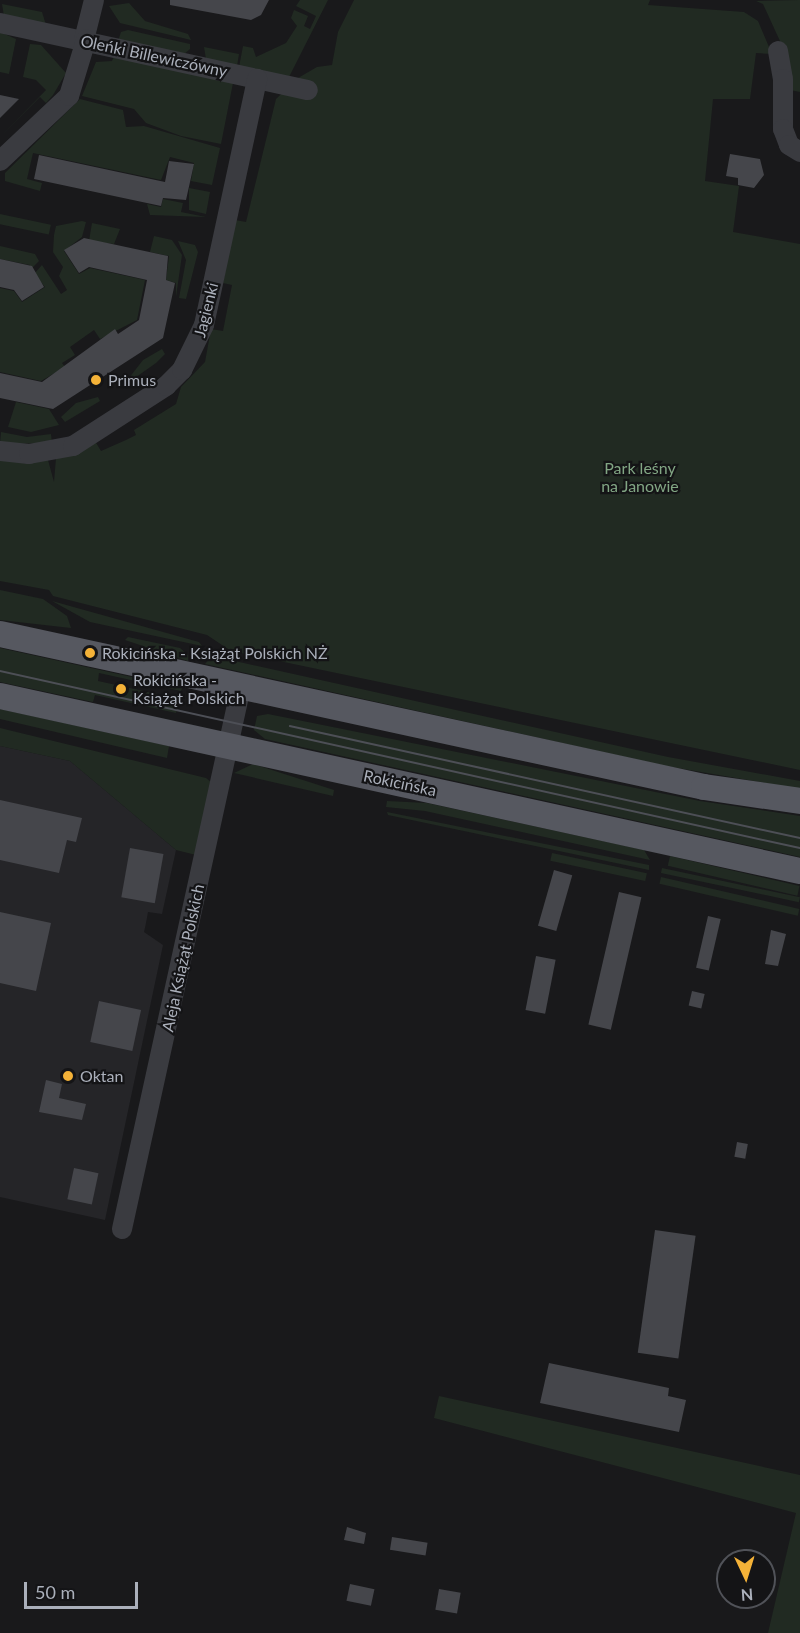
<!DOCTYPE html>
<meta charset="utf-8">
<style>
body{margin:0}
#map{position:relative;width:800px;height:1633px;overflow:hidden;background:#19191b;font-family:Lato,sans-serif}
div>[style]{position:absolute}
.built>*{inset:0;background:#252528}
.green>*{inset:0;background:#212a22;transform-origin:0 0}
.building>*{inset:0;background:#45464b;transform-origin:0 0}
.minor>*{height:20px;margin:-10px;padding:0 10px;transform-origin:10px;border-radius:10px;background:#3a3b40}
.major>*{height:26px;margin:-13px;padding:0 13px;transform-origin:13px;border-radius:13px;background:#565860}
.tram>*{height:1.5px;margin:-0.75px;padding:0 0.75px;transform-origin:0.75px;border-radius:0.75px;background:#4d4f56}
.dots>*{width:16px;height:16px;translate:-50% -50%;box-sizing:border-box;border:3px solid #141416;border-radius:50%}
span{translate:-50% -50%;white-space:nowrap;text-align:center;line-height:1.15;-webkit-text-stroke:4.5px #141416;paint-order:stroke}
.street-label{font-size:16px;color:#abb0bb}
.poi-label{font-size:16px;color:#abb0bb}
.left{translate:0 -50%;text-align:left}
.park-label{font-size:16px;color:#82a684}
.north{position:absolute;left:716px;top:1549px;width:60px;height:60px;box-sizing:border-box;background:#141416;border:2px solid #505258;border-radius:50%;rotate:176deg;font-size:16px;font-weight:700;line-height:24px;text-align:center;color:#abb0bb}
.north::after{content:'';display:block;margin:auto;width:21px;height:27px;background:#f4b238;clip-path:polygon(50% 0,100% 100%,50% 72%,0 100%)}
.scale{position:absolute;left:24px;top:1582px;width:114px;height:27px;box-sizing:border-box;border:3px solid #abb0bb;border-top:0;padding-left:8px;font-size:18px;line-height:21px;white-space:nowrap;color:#abb0bb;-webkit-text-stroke:4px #141416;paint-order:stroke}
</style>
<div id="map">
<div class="built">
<i style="clip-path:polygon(0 746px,70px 761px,176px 850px,162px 914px,148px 912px,146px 923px,144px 932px,163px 945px,105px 1220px,0 1197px)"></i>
</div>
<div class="green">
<i style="clip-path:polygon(300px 0,328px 0,289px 77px,239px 67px,243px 46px,253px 48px,256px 57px,286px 43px,297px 26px,291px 18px,294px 10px,308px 16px,304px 26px,310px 29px,316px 16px,296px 6px)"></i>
<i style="clip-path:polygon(354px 0,650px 0,648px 5px,744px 12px,758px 21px,772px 54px,756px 53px,750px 99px,713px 99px,705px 181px,739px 186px,733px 232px,800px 244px,800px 770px,231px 651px,207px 635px,53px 596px,49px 590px,0 581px,0 458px,48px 460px,54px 482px,56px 458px,95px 441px,101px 451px,126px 440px,136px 435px,134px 430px,176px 404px,181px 387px,205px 362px,211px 329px,223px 331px,232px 285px,223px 283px,235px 220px,246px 222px,276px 99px,298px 78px,317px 67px,332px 65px,338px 32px)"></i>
<i style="clip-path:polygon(800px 0,800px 92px,790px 90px,785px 52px,763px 4px,756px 1px)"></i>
<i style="clip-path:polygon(129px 3px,145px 21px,188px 34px,191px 40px,120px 23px,109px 6px)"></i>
<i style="clip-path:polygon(2px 4px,42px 12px,46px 25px,4px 16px)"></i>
<i style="clip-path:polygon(128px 30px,190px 44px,190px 49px,183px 55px,118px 41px,121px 32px)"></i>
<i style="clip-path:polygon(0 32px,16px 39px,9px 74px,0 72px)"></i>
<i style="clip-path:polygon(30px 44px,41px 45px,66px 73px,53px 95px,46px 103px,40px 97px,0 137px,46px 90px,36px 80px,23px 77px)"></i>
<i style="clip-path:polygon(204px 47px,239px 54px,237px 66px,206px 59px)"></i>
<i style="clip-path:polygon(114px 56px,233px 83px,221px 144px,181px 136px,146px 123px,134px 109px,82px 96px,96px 62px,112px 61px)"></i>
<i style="clip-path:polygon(80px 99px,123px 110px,126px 127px,144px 126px,220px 148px,212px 185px,191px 181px,194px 163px,170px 157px,161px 180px,33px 153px,27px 179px,42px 183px,40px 191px,5px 181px,5px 173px)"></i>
<i style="clip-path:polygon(189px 188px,210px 192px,206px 214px,189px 210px)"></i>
<i style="clip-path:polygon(163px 199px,183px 203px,181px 212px,206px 217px,150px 215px,147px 204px,161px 207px)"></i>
<i style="left:0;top:214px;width:52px;height:10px;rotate:12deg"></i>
<i style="clip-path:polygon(82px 221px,86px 222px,82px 237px,64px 251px,79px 274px,90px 268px,145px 280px,137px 320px,100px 339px,94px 330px,70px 347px,75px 355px,62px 363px,65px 367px,41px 381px,0 372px,0 288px,14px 291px,22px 302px,45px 287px,34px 274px,42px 265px,61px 294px,67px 290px,59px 276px,63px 267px,53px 252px,54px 235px,56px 226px)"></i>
<i style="clip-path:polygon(92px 223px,120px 229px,114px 244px,89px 241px)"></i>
<i style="clip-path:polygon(154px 236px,172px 240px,182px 255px,176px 297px,176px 283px,166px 280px,169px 256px,150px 252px)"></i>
<i style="clip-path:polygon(178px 241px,195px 245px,198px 252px,186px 299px,179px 298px,186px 260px)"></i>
<i style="clip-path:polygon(0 246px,35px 254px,39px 261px,29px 271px,30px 265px,0 259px)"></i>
<i style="clip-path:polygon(162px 349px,165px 354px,156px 363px,122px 387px,143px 360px)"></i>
<i style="clip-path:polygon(98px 397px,100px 401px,65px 422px,61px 417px,76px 403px)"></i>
<i style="clip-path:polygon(16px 402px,49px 409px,59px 425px,31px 432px,8px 427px)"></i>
<i style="clip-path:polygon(1px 432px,27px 437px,51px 434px,52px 443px,0 444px)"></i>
<i style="clip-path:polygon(0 590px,43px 599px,67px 616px,71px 628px,0 620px)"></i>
<i style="clip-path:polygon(52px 601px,199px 642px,202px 646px,90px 622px)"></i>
<i style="clip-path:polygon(128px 637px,180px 648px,188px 655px,188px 661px,125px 640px)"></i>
<i style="clip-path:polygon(0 648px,182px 688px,181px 691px,99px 673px,98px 681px,180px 699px,176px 713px,95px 695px,93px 702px,0 682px)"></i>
<i style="clip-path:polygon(212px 656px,668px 757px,800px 781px,800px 789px,666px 766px,205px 664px)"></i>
<i style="clip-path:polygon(0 709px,169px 746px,167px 758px,0 719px)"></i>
<i style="clip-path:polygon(268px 714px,700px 801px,800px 816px,800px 857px,265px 739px,254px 730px,257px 716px)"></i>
<i style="clip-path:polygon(0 728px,206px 778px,211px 782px,196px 855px,176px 850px,70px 761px,0 746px)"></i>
<i style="clip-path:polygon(253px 764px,334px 790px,333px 796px,234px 773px)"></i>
<i style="clip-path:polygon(387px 801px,427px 803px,644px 850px,650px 860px,425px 811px,386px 807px)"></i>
<i style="clip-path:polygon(387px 812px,649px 865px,649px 870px,388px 815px)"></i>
<i style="left:552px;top:853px;width:97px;height:8px;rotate:12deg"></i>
<i style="left:670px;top:856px;width:133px;height:10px;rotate:13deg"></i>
<i style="left:662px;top:868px;width:141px;height:5px;rotate:12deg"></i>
<i style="left:661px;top:877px;width:142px;height:7px;rotate:13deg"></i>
<i style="clip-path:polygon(439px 1396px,800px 1475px,800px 1633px,768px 1633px,796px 1513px,434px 1418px)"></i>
</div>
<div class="building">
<i style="clip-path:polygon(170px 0,269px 0,261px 15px,251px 20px,170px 5px)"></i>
<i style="clip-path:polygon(0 95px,19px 99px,0 118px)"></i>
<i style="clip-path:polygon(730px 154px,760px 159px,764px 175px,754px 188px,738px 185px,738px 178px,726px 176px)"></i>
<i style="clip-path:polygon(39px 155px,165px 182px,169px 161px,194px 164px,186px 200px,163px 198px,161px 206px,34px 179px)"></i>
<i style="clip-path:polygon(84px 238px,168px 256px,166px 280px,175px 283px,163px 338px,53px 409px,0 398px,0 373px,42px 382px,115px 329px,118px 334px,139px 320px,147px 280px,89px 267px,79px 273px,64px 250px)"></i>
<i style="clip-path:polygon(0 259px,32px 266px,44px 287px,22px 301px,14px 290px,0 287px)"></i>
<i style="clip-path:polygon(0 800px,82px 818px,76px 842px,67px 840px,59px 873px,0 860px)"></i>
<i style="left:130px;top:848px;width:34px;height:50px;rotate:10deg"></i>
<i style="left:554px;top:870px;width:19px;height:58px;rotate:16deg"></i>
<i style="left:619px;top:892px;width:23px;height:136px;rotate:13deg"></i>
<i style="clip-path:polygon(0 912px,51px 923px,36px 991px,0 983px)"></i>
<i style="left:708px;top:916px;width:13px;height:53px;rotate:13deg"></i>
<i style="clip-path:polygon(771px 930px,786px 934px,778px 966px,765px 964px)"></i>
<i style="left:536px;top:956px;width:20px;height:55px;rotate:11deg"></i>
<i style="left:692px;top:991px;width:13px;height:15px;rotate:13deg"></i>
<i style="left:99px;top:1001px;width:43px;height:42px;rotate:12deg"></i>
<i style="clip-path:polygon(46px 1080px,62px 1084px,59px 1098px,86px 1104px,82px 1120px,39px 1112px)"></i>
<i style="left:737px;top:1142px;width:11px;height:15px;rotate:10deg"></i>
<i style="left:74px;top:1168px;width:25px;height:32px;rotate:12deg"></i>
<i style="left:655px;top:1230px;width:41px;height:124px;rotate:8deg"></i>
<i style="clip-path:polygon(549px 1363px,669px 1388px,668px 1396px,686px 1400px,679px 1432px,540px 1403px)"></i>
<i style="clip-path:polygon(347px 1527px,366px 1533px,364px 1544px,344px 1540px)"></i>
<i style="left:392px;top:1537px;width:36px;height:13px;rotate:9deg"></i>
<i style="left:350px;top:1584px;width:25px;height:17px;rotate:12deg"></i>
<i style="left:439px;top:1589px;width:22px;height:21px;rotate:10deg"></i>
</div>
<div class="minor">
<i style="left:0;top:23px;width:315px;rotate:12.3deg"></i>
<i style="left:84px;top:40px;width:41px;rotate:-76deg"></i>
<i style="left:778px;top:51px;width:28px;rotate:80deg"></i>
<i style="left:783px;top:79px;width:50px;rotate:90deg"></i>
<i style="left:783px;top:129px;width:17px;rotate:69deg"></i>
<i style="left:789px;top:145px;width:13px;rotate:32deg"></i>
<i style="left:0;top:161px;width:95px;rotate:-43.3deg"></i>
<i style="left:69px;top:96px;width:59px;rotate:-73.1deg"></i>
<i style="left:0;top:451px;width:29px;rotate:6deg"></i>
<i style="left:29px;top:454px;width:45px;rotate:-10.3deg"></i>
<i style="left:73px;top:446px;width:111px;rotate:-32.8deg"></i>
<i style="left:166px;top:386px;width:23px;rotate:-45deg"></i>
<i style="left:182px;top:370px;width:50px;rotate:-63.9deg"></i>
<i style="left:204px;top:325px;width:252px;rotate:-77.8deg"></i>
<i style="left:122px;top:1229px;width:555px;rotate:-77.62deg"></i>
</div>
<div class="major">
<i style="left:0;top:634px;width:720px;rotate:12.26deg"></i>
<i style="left:704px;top:787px;width:97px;rotate:8.3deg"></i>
<i style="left:0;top:696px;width:819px;rotate:12.34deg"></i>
</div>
<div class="tram">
<i style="left:0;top:671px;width:819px;rotate:12.48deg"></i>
<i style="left:290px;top:726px;width:522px;rotate:12.39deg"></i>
</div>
<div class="dots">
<i style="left:96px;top:380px;background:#f4b238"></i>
<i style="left:90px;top:653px;background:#f4b238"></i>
<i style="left:121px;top:689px;background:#f4b238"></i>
<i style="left:68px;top:1076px;background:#f4b238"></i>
</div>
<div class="street-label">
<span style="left:154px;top:56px;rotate:12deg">Oleńki Billewiczówny</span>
<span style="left:206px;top:310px;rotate:-76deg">Jagienki</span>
<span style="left:400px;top:783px;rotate:12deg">Rokicińska</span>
<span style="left:183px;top:958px;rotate:-78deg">Aleja Książąt Polskich</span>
</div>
<div class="poi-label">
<span class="left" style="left:108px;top:380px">Primus</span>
<span class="left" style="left:102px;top:653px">Rokicińska - Książąt Polskich NŻ</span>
<span class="left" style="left:133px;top:689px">Rokicińska -<br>Książąt Polskich</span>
<span class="left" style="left:80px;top:1076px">Oktan</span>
</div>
<div class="park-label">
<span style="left:640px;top:477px">Park leśny<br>na Janowie</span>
</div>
<div class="north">N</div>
<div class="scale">50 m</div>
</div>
